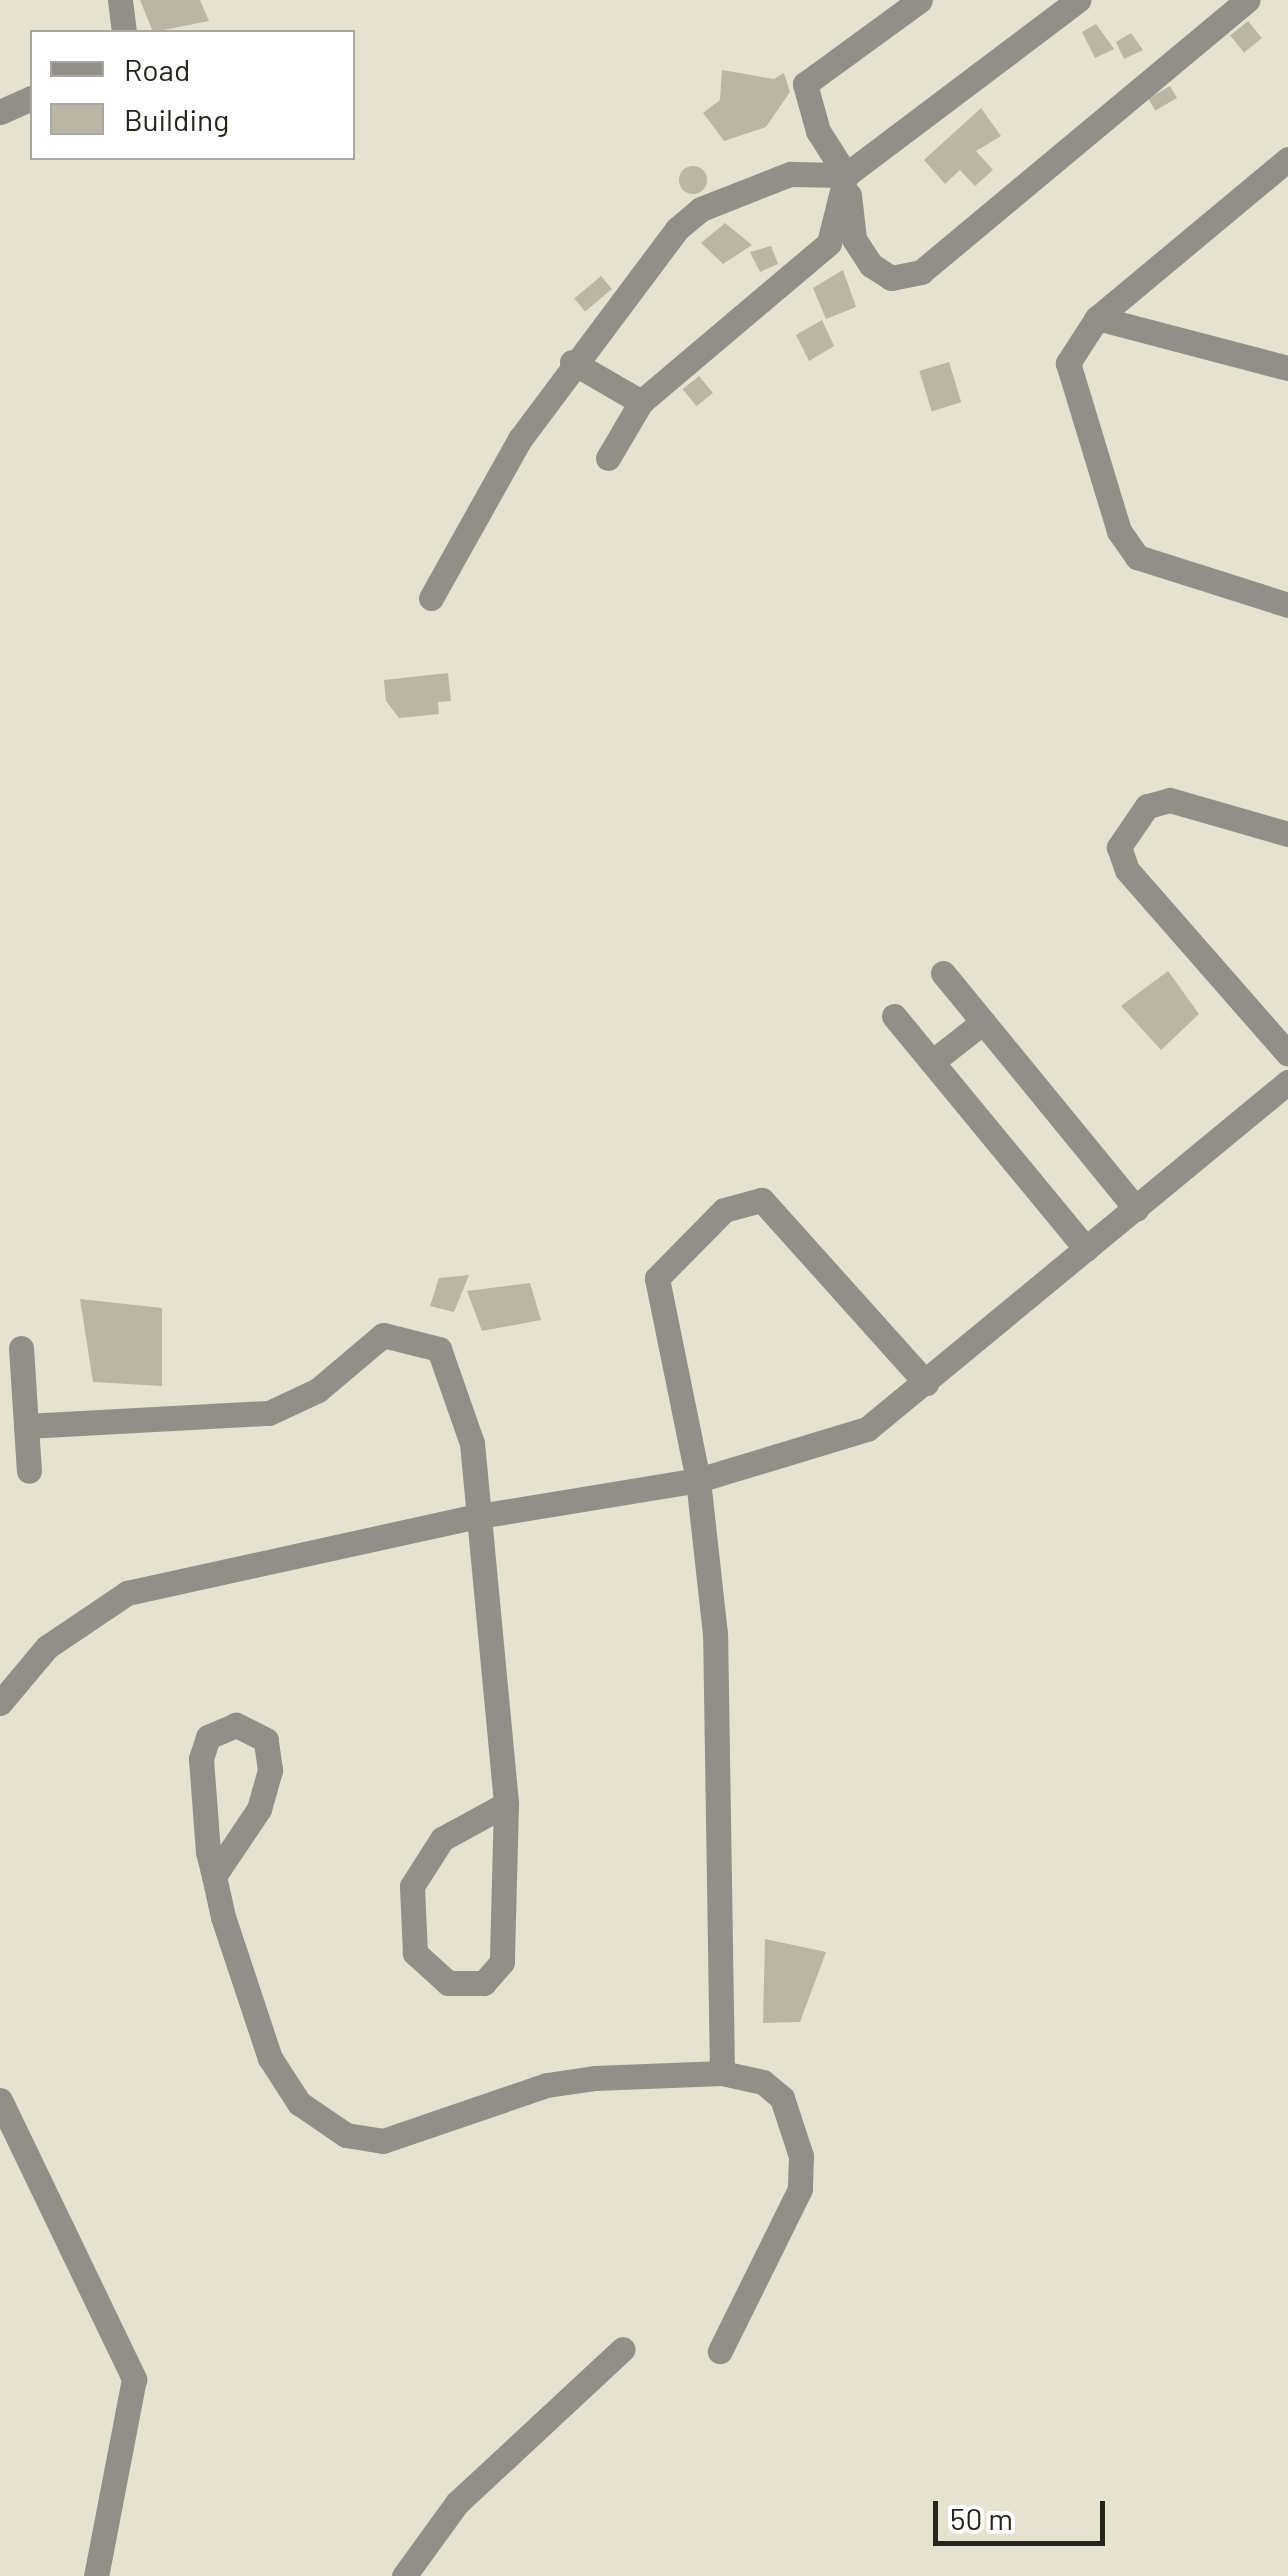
<!DOCTYPE html>
<style>
body{margin:0}
#map{position:relative;width:1288px;height:2576px;overflow:hidden;background:#e6e2d0;font-family:Barlow,sans-serif}
div>[style]{position:absolute}
.building>*{inset:0;background:#bab5a4;transform-origin:0 0}
.round{border-radius:50%}
.minor>*{height:25px;margin:-12.5px;padding:0 12.5px;transform-origin:12.5px;border-radius:12.5px;background:#918f87}
span{translate:-50% -50%;white-space:nowrap;text-align:center;line-height:1.15;-webkit-text-stroke:8px #fff;paint-order:stroke}
.legend{position:absolute;left:30px;top:30px;width:325px;height:130px;box-sizing:border-box;background:#fff;border:2px solid #a8a7a5;margin:0;padding:12px 18px;list-style:none;font-size:30px;color:#26241d}
.legend li{display:flex;align-items:center;gap:20px;height:50px}
.legend b{width:50px;border:2px solid #a8a7a5}
.scale{position:absolute;left:933px;top:2501px;width:172px;height:45px;box-sizing:border-box;border:5px solid #26241d;border-top:0;padding-left:12px;font-size:30px;line-height:35px;white-space:nowrap;color:#26241d;-webkit-text-stroke:8px #fff;paint-order:stroke}
</style>
<div id="map">
<div class="building">
<i style="clip-path:polygon(140px 0,200px 0,209px 21px,153px 32px)"></i>
<i style="left:1248px;top:21px;width:22px;height:23px;rotate:51deg"></i>
<i style="clip-path:polygon(1096px 24px,1114px 49px,1095px 58px,1082px 32px)"></i>
<i style="clip-path:polygon(1131px 33px,1143px 50px,1124px 59px,1116px 42px)"></i>
<i style="clip-path:polygon(722px 70px,774px 79px,784px 73px,790px 92px,766px 127px,724px 141px,713px 126px,703px 113px,720px 100px)"></i>
<i style="left:1170px;top:86px;width:14px;height:25px;rotate:60deg"></i>
<i style="clip-path:polygon(981px 108px,1001px 136px,976px 151px,993px 170px,975px 186px,960px 170px,945px 184px,924px 160px)"></i>
<i class="round" style="left:679px;top:166px;width:28px;height:28px"></i>
<i style="clip-path:polygon(725px 223px,752px 245px,723px 264px,701px 243px)"></i>
<i style="clip-path:polygon(771px 246px,778px 264px,760px 272px,750px 252px)"></i>
<i style="clip-path:polygon(843px 270px,856px 307px,826px 319px,813px 288px)"></i>
<i style="left:601px;top:276px;width:17px;height:35px;rotate:50deg"></i>
<i style="clip-path:polygon(822px 320px,834px 346px,809px 361px,796px 335px)"></i>
<i style="left:949px;top:362px;width:42px;height:31px;rotate:73deg"></i>
<i style="left:699px;top:376px;width:22px;height:21px;rotate:51deg"></i>
<i style="clip-path:polygon(448px 673px,451px 701px,438px 702px,439px 714px,399px 718px,386px 701px,384px 680px)"></i>
<i style="clip-path:polygon(1168px 971px,1199px 1014px,1161px 1050px,1121px 1006px)"></i>
<i style="clip-path:polygon(469px 1275px,454px 1312px,430px 1306px,439px 1278px)"></i>
<i style="clip-path:polygon(530px 1283px,541px 1320px,482px 1331px,467px 1291px)"></i>
<i style="clip-path:polygon(80px 1299px,162px 1308px,162px 1386px,93px 1382px)"></i>
<i style="clip-path:polygon(765px 1939px,826px 1952px,800px 2022px,763px 2023px)"></i>
</div>
<div class="minor">
<i style="left:120px;top:0;width:32px;rotate:83deg"></i>
<i style="left:0;top:112px;width:35px;rotate:-24deg"></i>
<i style="left:1288px;top:159px;width:249px;rotate:140.2deg"></i>
<i style="left:1097px;top:318px;width:54px;rotate:122.8deg"></i>
<i style="left:1068px;top:363px;width:176px;rotate:73.1deg"></i>
<i style="left:1119px;top:531px;width:32px;rotate:55deg"></i>
<i style="left:1137px;top:557px;width:158px;rotate:17.6deg"></i>
<i style="left:849px;top:195px;width:44px;rotate:83.5deg"></i>
<i style="left:854px;top:239px;width:31px;rotate:57deg"></i>
<i style="left:871px;top:265px;width:24px;rotate:33deg"></i>
<i style="left:891px;top:278px;width:31px;rotate:-11deg"></i>
<i style="left:921px;top:272px;width:425px;rotate:-39.8deg"></i>
<i style="left:1097px;top:318px;width:197px;rotate:14.7deg"></i>
<i style="left:572px;top:362px;width:80px;rotate:30.1deg"></i>
<i style="left:608px;top:458px;width:65px;rotate:-59.5deg"></i>
<i style="left:641px;top:402px;width:246px;rotate:-40.2deg"></i>
<i style="left:829px;top:243px;width:70px;rotate:-76deg"></i>
<i style="left:846px;top:175px;width:52px;rotate:-122.5deg"></i>
<i style="left:818px;top:131px;width:49px;rotate:-105.5deg"></i>
<i style="left:805px;top:84px;width:142px;rotate:-36.1deg"></i>
<i style="left:431px;top:598px;width:182px;rotate:-60.8deg"></i>
<i style="left:520px;top:439px;width:262px;rotate:-53.2deg"></i>
<i style="left:677px;top:229px;width:31px;rotate:-40deg"></i>
<i style="left:701px;top:209px;width:96px;rotate:-21.5deg"></i>
<i style="left:790px;top:174px;width:56px;rotate:1deg"></i>
<i style="left:846px;top:175px;width:291px;rotate:-37deg"></i>
<i style="left:1288px;top:834px;width:123px;rotate:-163.9deg"></i>
<i style="left:1170px;top:800px;width:24px;rotate:165deg"></i>
<i style="left:1147px;top:806px;width:50px;rotate:124.3deg"></i>
<i style="left:1119px;top:847px;width:24px;rotate:71deg"></i>
<i style="left:1127px;top:870px;width:244px;rotate:48.8deg"></i>
<i style="left:943px;top:973px;width:305px;rotate:50.7deg"></i>
<i style="left:894px;top:1016px;width:302px;rotate:50.5deg"></i>
<i style="left:932px;top:1062px;width:65px;rotate:-38.1deg"></i>
<i style="left:21px;top:1348px;width:123px;rotate:86.3deg"></i>
<i style="left:26px;top:1426px;width:243px;rotate:-3.1deg"></i>
<i style="left:269px;top:1413px;width:54px;rotate:-25.1deg"></i>
<i style="left:318px;top:1390px;width:85px;rotate:-40.2deg"></i>
<i style="left:383px;top:1335px;width:58px;rotate:14deg"></i>
<i style="left:439px;top:1349px;width:100px;rotate:70.7deg"></i>
<i style="left:472px;top:1443px;width:363px;rotate:84.6deg"></i>
<i style="left:506px;top:1804px;width:158px;rotate:91.5deg"></i>
<i style="left:502px;top:1962px;width:28px;rotate:131deg"></i>
<i style="left:484px;top:1983px;width:36px;rotate:180deg"></i>
<i style="left:448px;top:1983px;width:45px;rotate:-137.7deg"></i>
<i style="left:415px;top:1953px;width:67px;rotate:-92.6deg"></i>
<i style="left:412px;top:1886px;width:56px;rotate:-57.4deg"></i>
<i style="left:442px;top:1839px;width:73px;rotate:-28.7deg"></i>
<i style="left:0;top:1703px;width:73px;rotate:-50deg"></i>
<i style="left:47px;top:1647px;width:97px;rotate:-34deg"></i>
<i style="left:127px;top:1593px;width:354px;rotate:-12.4deg"></i>
<i style="left:473px;top:1517px;width:228px;rotate:-9.3deg"></i>
<i style="left:698px;top:1480px;width:177px;rotate:-16.8deg"></i>
<i style="left:867px;top:1429px;width:546px;rotate:-39.5deg"></i>
<i style="left:214px;top:1876px;width:81px;rotate:-56.1deg"></i>
<i style="left:259px;top:1809px;width:41px;rotate:-74.2deg"></i>
<i style="left:270px;top:1770px;width:30px;rotate:-98deg"></i>
<i style="left:266px;top:1740px;width:34px;rotate:-153deg"></i>
<i style="left:236px;top:1725px;width:30px;rotate:157deg"></i>
<i style="left:208px;top:1737px;width:23px;rotate:108deg"></i>
<i style="left:201px;top:1759px;width:93px;rotate:85.7deg"></i>
<i style="left:208px;top:1852px;width:25px;rotate:76deg"></i>
<i style="left:214px;top:1876px;width:42px;rotate:77.6deg"></i>
<i style="left:223px;top:1917px;width:149px;rotate:71.6deg"></i>
<i style="left:270px;top:2058px;width:54px;rotate:57.2deg"></i>
<i style="left:299px;top:2103px;width:57px;rotate:34.2deg"></i>
<i style="left:346px;top:2135px;width:37px;rotate:9deg"></i>
<i style="left:383px;top:2141px;width:173px;rotate:-18.9deg"></i>
<i style="left:547px;top:2085px;width:49px;rotate:-8.3deg"></i>
<i style="left:595px;top:2078px;width:127px;rotate:-2.3deg"></i>
<i style="left:722px;top:2073px;width:42px;rotate:12.4deg"></i>
<i style="left:763px;top:2082px;width:25px;rotate:40deg"></i>
<i style="left:782px;top:2098px;width:61px;rotate:71.9deg"></i>
<i style="left:801px;top:2156px;width:33px;rotate:92deg"></i>
<i style="left:800px;top:2189px;width:181px;rotate:116.3deg"></i>
<i style="left:722px;top:2073px;width:439px;rotate:-90.9deg"></i>
<i style="left:715px;top:1634px;width:155px;rotate:-96.3deg"></i>
<i style="left:698px;top:1480px;width:206px;rotate:-101.5deg"></i>
<i style="left:657px;top:1278px;width:95px;rotate:-45.4deg"></i>
<i style="left:724px;top:1210px;width:39px;rotate:-15deg"></i>
<i style="left:762px;top:1200px;width:246px;rotate:48.1deg"></i>
<i style="left:0;top:2100px;width:310px;rotate:64.3deg"></i>
<i style="left:134px;top:2379px;width:201px;rotate:100.9deg"></i>
<i style="left:404px;top:2576px;width:90px;rotate:-54deg"></i>
<i style="left:457px;top:2503px;width:226px;rotate:-42.9deg"></i>
</div>
<ul class="legend">
<li><b style="height:12px;background:#918f87"></b>Road</li>
<li><b style="height:28px;background:#bab5a4"></b>Building</li>
</ul>
<div class="scale">50 m</div>
</div>
